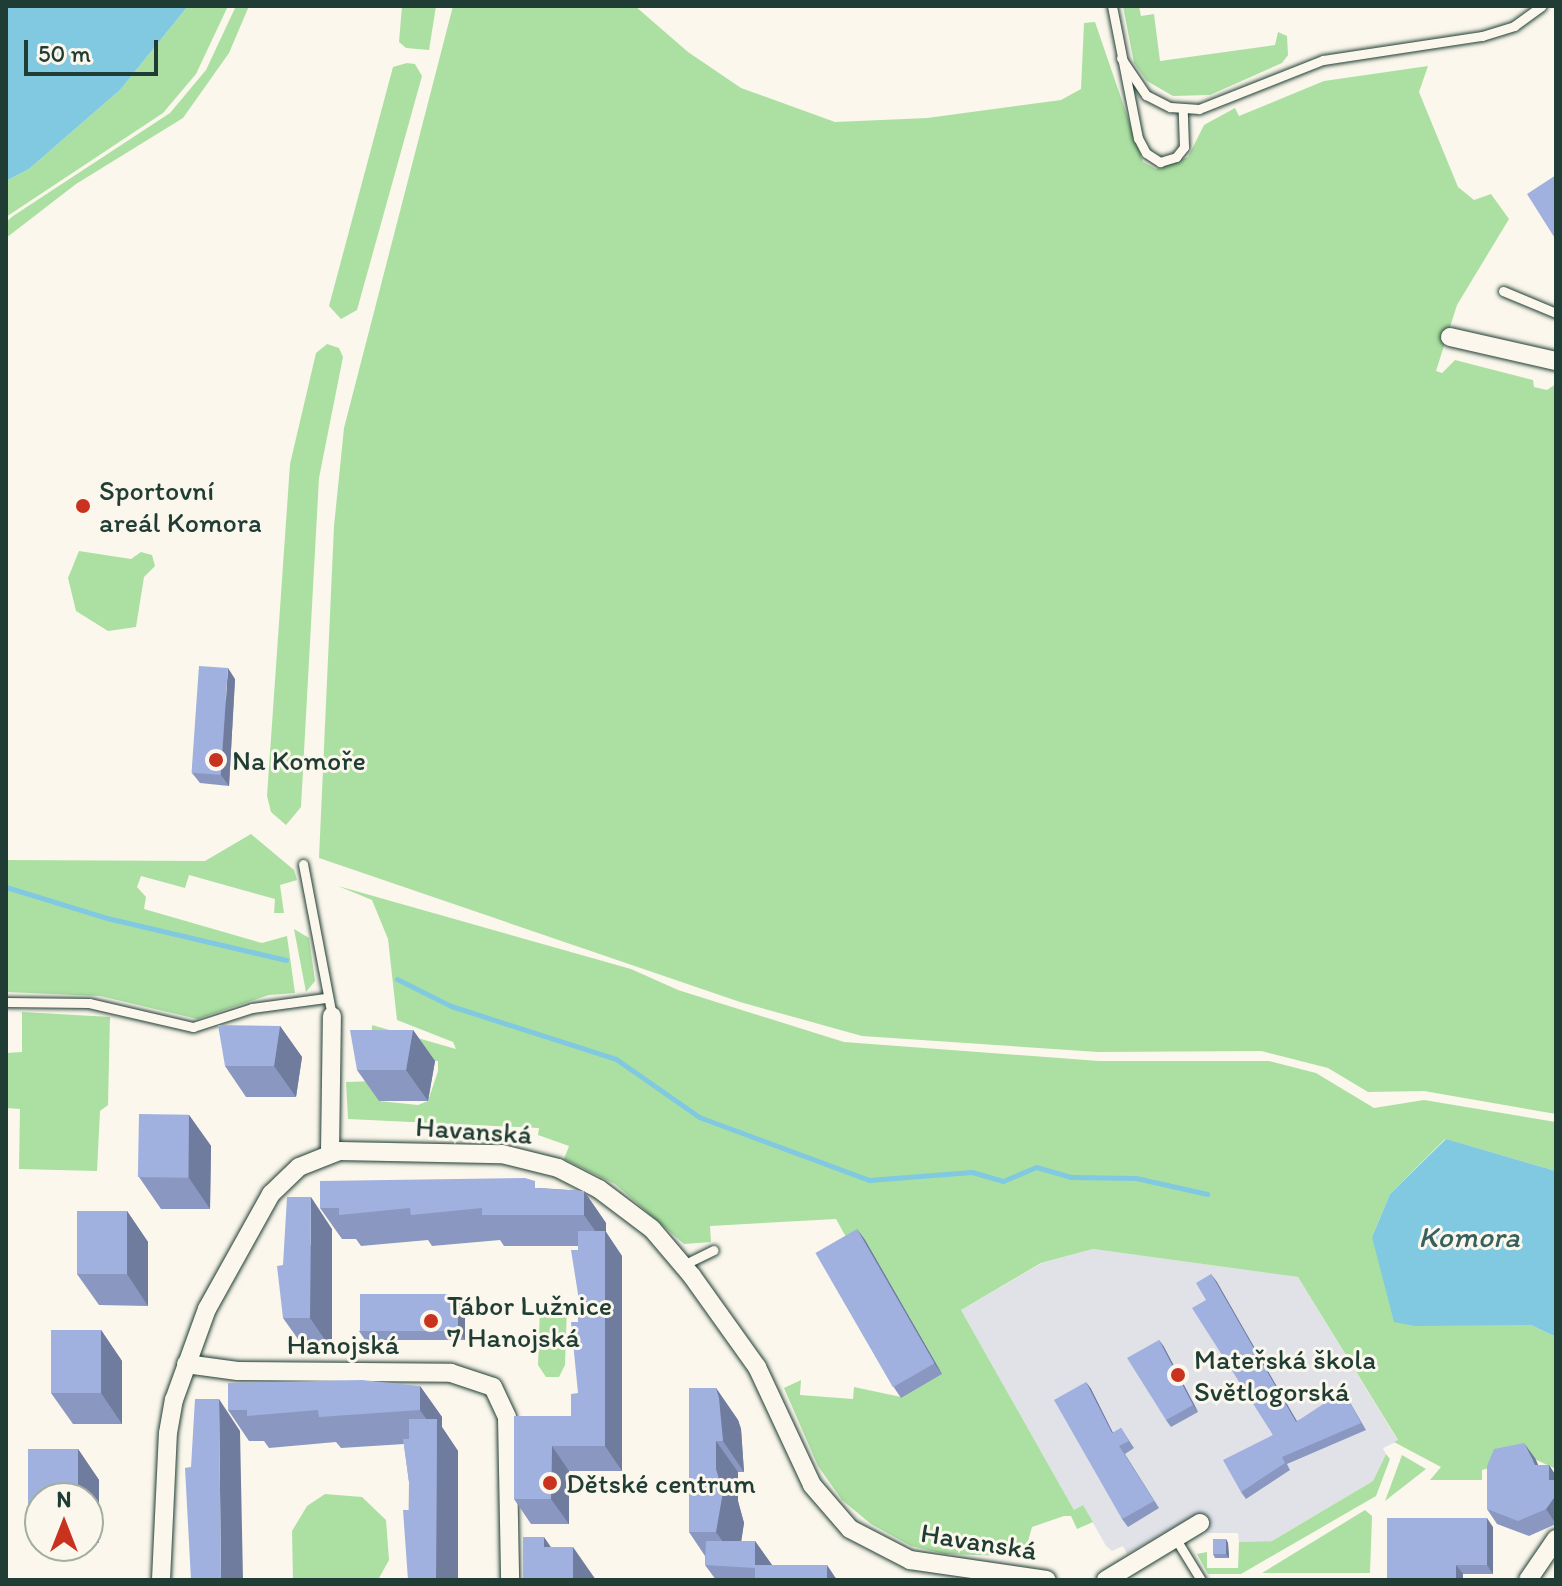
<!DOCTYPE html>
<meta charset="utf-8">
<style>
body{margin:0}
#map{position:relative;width:1562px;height:1586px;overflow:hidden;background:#fbf7ec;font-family:Itim,sans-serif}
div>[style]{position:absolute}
.built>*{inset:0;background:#e0e2e8}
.green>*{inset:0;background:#ace0a2}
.water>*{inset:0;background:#80c9e0}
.stream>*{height:5px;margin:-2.5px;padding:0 2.5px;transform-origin:2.5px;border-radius:2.5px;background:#80c9e0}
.roads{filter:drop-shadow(0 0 2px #1f3d34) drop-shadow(0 0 2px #1f3d34)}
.lane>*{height:9px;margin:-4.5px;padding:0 4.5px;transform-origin:4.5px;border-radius:4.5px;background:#fbf7ec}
.street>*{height:18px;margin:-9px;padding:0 9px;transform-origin:9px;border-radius:9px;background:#fbf7ec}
.wall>*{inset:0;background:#8a98c1}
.shaded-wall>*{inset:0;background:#707c9d}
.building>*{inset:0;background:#a0b1e0;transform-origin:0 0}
.dots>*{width:22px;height:22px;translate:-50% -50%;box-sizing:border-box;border:4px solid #fbf7ec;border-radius:50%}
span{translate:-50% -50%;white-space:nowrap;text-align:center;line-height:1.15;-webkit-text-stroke:6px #fbf7ec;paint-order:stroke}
.poi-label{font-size:28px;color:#1f3d34}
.left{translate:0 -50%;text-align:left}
.street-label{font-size:28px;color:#1f3d34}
.water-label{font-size:30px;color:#37605f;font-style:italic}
.frame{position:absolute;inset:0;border:8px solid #1f3d34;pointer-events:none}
.north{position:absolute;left:24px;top:1482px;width:80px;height:80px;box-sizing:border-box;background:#fbf7ec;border:2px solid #a3ada2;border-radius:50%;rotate:0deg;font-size:22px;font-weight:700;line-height:32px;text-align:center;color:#1f3d34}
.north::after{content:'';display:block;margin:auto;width:28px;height:36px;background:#c8321e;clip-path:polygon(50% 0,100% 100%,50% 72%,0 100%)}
.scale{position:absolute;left:24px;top:40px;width:134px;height:36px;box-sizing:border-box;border:4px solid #1f3d34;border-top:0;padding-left:10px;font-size:24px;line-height:28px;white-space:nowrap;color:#1f3d34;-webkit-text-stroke:6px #fbf7ec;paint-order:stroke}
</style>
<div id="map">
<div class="built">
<i style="clip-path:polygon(1093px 1249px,1298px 1277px,1398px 1441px,1383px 1448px,1386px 1454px,1373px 1481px,1272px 1541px,1239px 1542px,1238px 1533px,1207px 1533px,1191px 1517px,1127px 1554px,1123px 1546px,1112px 1551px,1106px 1546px,1083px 1505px,1074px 1510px,961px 1310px,1042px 1263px)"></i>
</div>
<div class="green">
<i style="clip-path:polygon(188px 6px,228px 6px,196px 74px,163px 113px,6px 217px,6px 181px,29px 169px,120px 90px)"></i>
<i style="clip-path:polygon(236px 6px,249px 6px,229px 53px,183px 118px,76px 184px,6px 238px,6px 222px,13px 216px,170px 113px,206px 70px)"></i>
<i style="clip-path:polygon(402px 6px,436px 6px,429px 50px,406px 48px,399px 42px)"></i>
<i style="clip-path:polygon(453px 6px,635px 6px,688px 52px,741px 88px,835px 122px,927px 118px,1061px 100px,1081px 89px,1084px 23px,1095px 22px,1143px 162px,1156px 169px,1188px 157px,1204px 125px,1235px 108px,1239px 116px,1324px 81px,1428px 66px,1419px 92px,1458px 187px,1474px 200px,1491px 194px,1509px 219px,1457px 305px,1436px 371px,1442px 373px,1455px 360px,1533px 380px,1534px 387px,1547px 390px,1556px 384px,1556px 1114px,1424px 1091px,1368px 1092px,1328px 1068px,1261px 1051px,1098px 1052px,862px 1036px,740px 1002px,319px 858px,334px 526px,344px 428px)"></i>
<i style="clip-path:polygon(1123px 6px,1139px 6px,1141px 16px,1154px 14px,1160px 61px,1275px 45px,1278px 32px,1287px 36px,1288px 55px,1282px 63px,1210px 95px,1173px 96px,1147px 81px,1134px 63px)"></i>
<i style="clip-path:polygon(407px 63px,415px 64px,422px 76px,357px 310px,341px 319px,329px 306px,393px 67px)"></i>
<i style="clip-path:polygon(327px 344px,339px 348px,343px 357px,319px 478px,301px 807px,286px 825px,271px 812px,267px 796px,290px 464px,316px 353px)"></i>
<i style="clip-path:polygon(79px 551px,131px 559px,141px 552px,152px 555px,155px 566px,144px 577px,136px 627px,108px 631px,76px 611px,68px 578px)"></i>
<i style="clip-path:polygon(251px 834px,294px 870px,297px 880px,280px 885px,284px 913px,274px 913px,275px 899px,189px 875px,185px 888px,141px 876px,137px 887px,146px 897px,144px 909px,262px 943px,287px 936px,295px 993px,269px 995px,197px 1019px,100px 996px,6px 992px,6px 860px,205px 861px)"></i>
<i style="clip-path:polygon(338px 886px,631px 969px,678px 990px,844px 1042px,1099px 1061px,1269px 1061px,1316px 1073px,1374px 1108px,1424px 1100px,1556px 1122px,1556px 1171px,1445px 1139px,1390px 1194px,1372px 1237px,1461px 1323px,1531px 1325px,1556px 1337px,1556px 1469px,1530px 1457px,1482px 1470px,1482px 1480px,1430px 1480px,1441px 1467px,1394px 1442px,1398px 1440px,1298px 1277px,1093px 1249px,1041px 1263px,961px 1310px,1074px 1510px,1083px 1505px,1093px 1522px,1077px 1529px,1071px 1516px,1064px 1516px,1032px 1527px,1028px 1541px,1033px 1550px,1007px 1556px,945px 1554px,911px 1546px,871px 1524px,842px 1500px,818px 1466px,784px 1388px,801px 1380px,800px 1395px,853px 1399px,854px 1387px,901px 1397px,852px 1248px,836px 1219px,710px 1226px,711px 1242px,684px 1244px,615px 1184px,564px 1159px,569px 1146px,538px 1135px,539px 1128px,348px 1119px,346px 1082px,375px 1081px,379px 1101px,418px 1105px,428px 1101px,438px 1071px,438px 1061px,371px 1061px,372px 1025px,456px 1049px,453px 1042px,397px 1020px,388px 939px,372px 900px)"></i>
<i style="clip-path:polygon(294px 929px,309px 938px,315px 981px,306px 992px)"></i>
<i style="clip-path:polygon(22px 1012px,110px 1017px,108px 1105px,100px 1111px,97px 1171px,19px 1169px,20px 1109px,6px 1108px,6px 1053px,22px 1052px)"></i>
<i style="clip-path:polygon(554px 1300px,567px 1305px,565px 1365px,559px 1377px,546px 1377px,538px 1365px,540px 1307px)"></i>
<i style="clip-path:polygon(1386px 1454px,1390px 1459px,1376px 1496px,1241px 1574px,1208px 1574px,1197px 1554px,1207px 1552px,1207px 1568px,1238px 1568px,1239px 1542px,1272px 1541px,1373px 1481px)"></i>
<i style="clip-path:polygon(1402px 1455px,1426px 1469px,1385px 1501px)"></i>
<i style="clip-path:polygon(325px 1494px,362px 1497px,386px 1520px,389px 1560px,378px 1580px,293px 1580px,292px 1531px,307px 1506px)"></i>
<i style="clip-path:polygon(1365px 1510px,1372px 1516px,1370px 1573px,1262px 1573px)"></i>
</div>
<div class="water">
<i style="clip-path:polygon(6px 6px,188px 6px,120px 90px,29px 169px,6px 181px)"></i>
<i style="clip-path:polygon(1446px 1139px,1556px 1171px,1556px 1337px,1531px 1325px,1415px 1326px,1394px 1322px,1372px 1237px,1390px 1194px)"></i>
</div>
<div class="stream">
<i style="left:6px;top:887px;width:106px;rotate:17.1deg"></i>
<i style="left:107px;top:918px;width:184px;rotate:13.2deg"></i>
<i style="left:397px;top:979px;width:60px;rotate:26.6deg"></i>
<i style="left:451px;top:1006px;width:173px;rotate:17.8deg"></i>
<i style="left:616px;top:1059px;width:101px;rotate:34.9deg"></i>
<i style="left:699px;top:1117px;width:181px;rotate:20.3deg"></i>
<i style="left:869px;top:1180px;width:103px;rotate:-4.4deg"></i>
<i style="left:972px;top:1172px;width:32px;rotate:16deg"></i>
<i style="left:1003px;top:1181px;width:36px;rotate:-23deg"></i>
<i style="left:1036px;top:1167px;width:35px;rotate:16deg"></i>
<i style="left:1070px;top:1177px;width:66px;rotate:0.9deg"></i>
<i style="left:1136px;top:1178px;width:73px;rotate:12.7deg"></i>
</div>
<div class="roads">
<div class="lane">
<i style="left:1112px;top:6px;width:135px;rotate:78.9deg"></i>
<i style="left:1138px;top:138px;width:17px;rotate:62deg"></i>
<i style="left:1146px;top:153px;width:17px;rotate:33deg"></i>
<i style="left:1160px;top:162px;width:17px;rotate:-17deg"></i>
<i style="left:1176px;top:157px;width:13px;rotate:-51deg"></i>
<i style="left:1184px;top:147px;width:38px;rotate:-92deg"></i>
<i style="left:1121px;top:58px;width:45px;rotate:56deg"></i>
<i style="left:1146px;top:95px;width:27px;rotate:27deg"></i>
<i style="left:1170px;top:107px;width:29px;rotate:4deg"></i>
<i style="left:1199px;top:109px;width:133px;rotate:-21.6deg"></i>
<i style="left:1323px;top:60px;width:161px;rotate:-8.6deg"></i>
<i style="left:1482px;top:36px;width:34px;rotate:-17deg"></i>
<i style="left:1514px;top:26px;width:34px;rotate:-36deg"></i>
<i style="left:1503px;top:291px;width:57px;rotate:22.5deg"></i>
<i style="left:303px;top:864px;width:155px;rotate:79.2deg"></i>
<i style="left:6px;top:1002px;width:83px;rotate:0.7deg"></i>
<i style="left:89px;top:1003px;width:107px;rotate:13deg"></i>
<i style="left:193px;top:1027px;width:62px;rotate:-17.9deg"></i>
<i style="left:252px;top:1008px;width:74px;rotate:-7.8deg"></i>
<i style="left:683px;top:1265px;width:34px;rotate:-26deg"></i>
<i style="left:1177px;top:1541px;width:46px;rotate:58.4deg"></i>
</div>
<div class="street">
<i style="left:1450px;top:337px;width:109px;rotate:12.8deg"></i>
<i style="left:330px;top:1153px;width:137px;rotate:-89.2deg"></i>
<i style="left:186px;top:1364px;width:52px;rotate:7.7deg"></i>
<i style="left:238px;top:1371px;width:213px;rotate:0.5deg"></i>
<i style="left:451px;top:1373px;width:44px;rotate:18.4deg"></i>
<i style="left:493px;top:1387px;width:33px;rotate:65deg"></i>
<i style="left:507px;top:1417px;width:163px;rotate:88.9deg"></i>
<i style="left:161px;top:1580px;width:147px;rotate:-87.3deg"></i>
<i style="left:168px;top:1433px;width:34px;rotate:-80deg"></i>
<i style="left:174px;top:1400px;width:97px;rotate:-70.1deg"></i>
<i style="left:207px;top:1309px;width:132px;rotate:-60.9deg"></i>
<i style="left:271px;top:1194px;width:39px;rotate:-44deg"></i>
<i style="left:299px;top:1167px;width:43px;rotate:-21.8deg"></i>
<i style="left:339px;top:1151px;width:163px;rotate:1.1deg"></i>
<i style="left:502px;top:1154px;width:58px;rotate:14deg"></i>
<i style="left:558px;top:1168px;width:46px;rotate:27.1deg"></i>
<i style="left:599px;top:1189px;width:66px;rotate:37deg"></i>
<i style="left:652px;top:1229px;width:62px;rotate:49.6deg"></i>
<i style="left:692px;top:1276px;width:112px;rotate:54.5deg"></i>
<i style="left:757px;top:1367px;width:130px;rotate:65deg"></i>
<i style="left:812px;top:1485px;width:58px;rotate:49.2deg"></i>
<i style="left:850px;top:1529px;width:68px;rotate:27.3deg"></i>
<i style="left:910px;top:1560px;width:138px;rotate:8.3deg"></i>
<i style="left:1106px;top:1580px;width:110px;rotate:-31.2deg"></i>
<i style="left:1528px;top:1580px;width:50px;rotate:-55.7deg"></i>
</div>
</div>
<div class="wall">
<i style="clip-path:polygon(235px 679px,229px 786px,200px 783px,192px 773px)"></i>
<i style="clip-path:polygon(280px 1026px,302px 1057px,296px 1097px,246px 1097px,225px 1066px)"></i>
<i style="clip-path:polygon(413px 1030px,435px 1061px,428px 1101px,379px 1101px,357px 1070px)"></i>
<i style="clip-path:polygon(189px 1115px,211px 1146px,210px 1209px,161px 1209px,139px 1177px)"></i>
<i style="clip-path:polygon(540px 1188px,584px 1191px,606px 1223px,606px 1232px,622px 1256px,622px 1471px,569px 1471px,569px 1524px,531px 1524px,514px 1499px,571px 1416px,578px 1393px,578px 1246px,504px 1246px,500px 1240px,432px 1246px,428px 1240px,361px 1246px,356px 1239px,342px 1239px,320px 1208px)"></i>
<i style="clip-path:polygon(127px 1211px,148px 1242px,148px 1306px,99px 1305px,77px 1274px)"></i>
<i style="clip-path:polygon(332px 1229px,332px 1350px,305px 1349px,283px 1318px,283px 1265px)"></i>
<i style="clip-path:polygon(857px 1229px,865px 1240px,942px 1374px,901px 1398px,893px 1386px)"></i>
<i style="clip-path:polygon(1211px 1274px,1297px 1421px,1348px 1399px,1366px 1430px,1287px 1464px,1290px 1470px,1246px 1499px,1241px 1492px,1273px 1435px,1206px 1300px)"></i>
<i style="clip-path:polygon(458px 1294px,465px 1303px,465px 1340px,365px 1340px,359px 1331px)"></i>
<i style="clip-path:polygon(101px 1330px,122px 1361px,122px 1424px,73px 1424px,51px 1393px)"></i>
<i style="clip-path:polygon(1159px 1340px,1164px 1347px,1198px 1412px,1171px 1427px,1166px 1420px)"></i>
<i style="clip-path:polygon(1086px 1382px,1091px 1389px,1113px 1433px,1121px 1428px,1134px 1448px,1125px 1454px,1159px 1508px,1128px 1527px,1122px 1519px)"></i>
<i style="clip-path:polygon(420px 1386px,442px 1417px,442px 1427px,458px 1451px,458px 1580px,408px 1580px,409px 1482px,404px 1444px,341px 1448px,336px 1442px,269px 1448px,264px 1441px,249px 1441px,228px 1410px)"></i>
<i style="clip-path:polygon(716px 1388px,738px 1420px,741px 1429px,744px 1472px,738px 1472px,738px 1501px,744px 1523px,741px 1541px,755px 1541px,772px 1565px,837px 1580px,716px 1580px,705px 1565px,705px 1556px,689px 1532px)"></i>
<i style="clip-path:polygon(78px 1449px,99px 1480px,99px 1543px,88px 1543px,88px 1498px,40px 1498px,40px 1529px,28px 1512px)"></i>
<i style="clip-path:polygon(1535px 1458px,1538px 1465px,1549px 1465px,1556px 1476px,1556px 1524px,1529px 1536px,1497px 1524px,1487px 1509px)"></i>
<i style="clip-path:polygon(1493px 1527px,1493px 1574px,1463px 1574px,1463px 1580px,1387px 1580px)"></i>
<i style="clip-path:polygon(1226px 1539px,1228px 1543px,1229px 1558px,1215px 1558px,1213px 1554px)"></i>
</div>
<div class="shaded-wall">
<i style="clip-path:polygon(228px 668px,235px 679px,229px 786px,221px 775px)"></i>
<i style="clip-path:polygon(280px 1026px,302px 1057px,296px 1097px,274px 1066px)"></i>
<i style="clip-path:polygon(413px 1030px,435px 1061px,428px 1101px,406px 1070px)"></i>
<i style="clip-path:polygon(189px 1115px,211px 1146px,210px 1209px,189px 1178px)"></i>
<i style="clip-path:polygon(584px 1191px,606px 1223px,606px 1232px,622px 1256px,622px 1471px,605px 1446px,605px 1245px,584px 1215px)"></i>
<i style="clip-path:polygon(311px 1197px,332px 1229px,332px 1350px,310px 1318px)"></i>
<i style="clip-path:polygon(127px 1211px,148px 1242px,148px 1306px,127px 1274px)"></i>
<i style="clip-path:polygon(857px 1229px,865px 1240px,942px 1374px,934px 1363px)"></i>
<i style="clip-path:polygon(1211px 1274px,1217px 1282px,1301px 1429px,1296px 1422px)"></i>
<i style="clip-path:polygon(458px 1294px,465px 1303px,465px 1340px,458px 1331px)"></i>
<i style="clip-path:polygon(101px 1330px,122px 1361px,122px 1424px,101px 1393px)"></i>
<i style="clip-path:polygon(1159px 1340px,1164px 1347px,1198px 1412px,1193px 1405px)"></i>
<i style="clip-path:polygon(1086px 1382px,1091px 1389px,1117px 1441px,1112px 1433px)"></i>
<i style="clip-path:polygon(420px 1386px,442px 1417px,442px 1427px,458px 1451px,458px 1580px,436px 1580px,437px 1434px,420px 1410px)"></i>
<i style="clip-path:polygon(716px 1388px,738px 1420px,741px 1429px,744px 1472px,723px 1441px)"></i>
<i style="clip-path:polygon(219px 1399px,240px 1431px,243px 1580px,221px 1580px)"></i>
<i style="clip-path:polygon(716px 1441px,738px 1472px,738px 1501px,744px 1523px,738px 1563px,716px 1532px)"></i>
<i style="clip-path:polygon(1524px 1443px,1535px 1458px,1545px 1480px,1535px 1465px)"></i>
<i style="clip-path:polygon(552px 1446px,569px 1471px,569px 1524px,551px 1499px)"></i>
<i style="clip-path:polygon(78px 1449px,99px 1480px,99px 1543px,88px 1527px,88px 1498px,78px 1498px)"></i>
<i style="clip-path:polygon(1549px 1465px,1556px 1476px,1556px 1490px,1549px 1480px)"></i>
<i style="clip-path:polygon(1556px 1495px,1556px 1524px,1546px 1509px)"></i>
<i style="clip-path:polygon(1487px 1518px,1493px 1527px,1493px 1574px,1487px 1565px)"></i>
<i style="clip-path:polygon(544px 1537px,573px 1579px,544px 1547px)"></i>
<i style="clip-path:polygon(1226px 1539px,1228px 1543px,1229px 1558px,1226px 1554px)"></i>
<i style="clip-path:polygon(755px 1541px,777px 1572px,755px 1565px)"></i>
<i style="clip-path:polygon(573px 1547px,596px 1580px,573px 1580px)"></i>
<i style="clip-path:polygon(827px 1565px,837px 1580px,827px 1580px)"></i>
<i style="clip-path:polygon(1456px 1565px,1463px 1574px,1463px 1580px,1456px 1580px)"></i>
</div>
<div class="building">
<i style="clip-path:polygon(1556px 175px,1556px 240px,1527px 194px)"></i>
<i style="left:199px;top:666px;width:29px;height:107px;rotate:4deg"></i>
<i style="clip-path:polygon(218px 1025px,280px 1026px,274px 1066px,225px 1066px)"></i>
<i style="clip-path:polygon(350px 1030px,413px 1030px,406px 1070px,357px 1070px)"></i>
<i style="left:139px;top:1114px;width:50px;height:63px;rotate:1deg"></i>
<i style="clip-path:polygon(525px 1178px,535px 1181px,535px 1188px,584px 1191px,584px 1215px,482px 1215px,482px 1208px,411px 1215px,410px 1208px,339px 1215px,339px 1208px,320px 1208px,320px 1181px)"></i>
<i style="clip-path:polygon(287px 1197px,311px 1197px,310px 1318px,283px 1318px,277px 1266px,283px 1265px)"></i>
<i style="left:77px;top:1211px;width:50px;height:63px"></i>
<i style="left:857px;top:1229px;width:155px;height:48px;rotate:60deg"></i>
<i style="clip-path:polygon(578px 1231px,605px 1231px,605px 1446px,552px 1446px,551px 1499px,514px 1499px,514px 1416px,571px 1416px,571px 1394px,578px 1393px,571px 1322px,578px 1322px,578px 1294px,571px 1250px,578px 1250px)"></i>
<i style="clip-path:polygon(1211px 1274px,1296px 1422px,1343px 1391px,1361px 1423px,1282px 1457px,1285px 1463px,1241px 1492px,1223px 1460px,1273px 1435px,1192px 1308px,1206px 1300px,1196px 1283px)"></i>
<i style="left:360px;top:1294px;width:98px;height:37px"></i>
<i style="left:51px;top:1330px;width:50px;height:63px"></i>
<i style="clip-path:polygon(1159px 1340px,1193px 1405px,1166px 1420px,1127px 1358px)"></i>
<i style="clip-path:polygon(362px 1380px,420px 1386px,420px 1410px,319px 1417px,318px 1410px,247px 1416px,247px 1410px,228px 1410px,228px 1383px)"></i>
<i style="clip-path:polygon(1086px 1382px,1112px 1433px,1121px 1428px,1129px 1441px,1119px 1446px,1154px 1501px,1122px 1519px,1054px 1400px)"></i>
<i style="clip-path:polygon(689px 1388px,716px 1388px,719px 1398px,723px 1441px,716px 1441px,716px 1469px,723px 1492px,716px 1532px,689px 1532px)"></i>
<i style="clip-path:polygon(195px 1399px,219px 1399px,221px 1580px,191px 1580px,185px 1468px,191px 1467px)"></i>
<i style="clip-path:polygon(409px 1419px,437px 1419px,436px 1580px,408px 1580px,403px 1510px,409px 1510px,409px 1482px,403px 1439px,409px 1439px)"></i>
<i style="clip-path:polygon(1524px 1443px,1535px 1465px,1549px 1465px,1549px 1480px,1556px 1480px,1556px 1495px,1546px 1509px,1518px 1521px,1487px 1509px,1487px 1466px,1494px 1449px)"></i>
<i style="clip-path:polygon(28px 1449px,78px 1449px,78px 1498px,40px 1498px,40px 1512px,28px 1512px)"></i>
<i style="clip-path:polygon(1387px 1518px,1487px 1518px,1487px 1565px,1456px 1565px,1456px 1580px,1387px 1580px)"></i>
<i style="clip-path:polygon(523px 1537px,544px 1537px,544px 1547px,573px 1547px,573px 1580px,523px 1580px)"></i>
<i style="left:1226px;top:1539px;width:15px;height:13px;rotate:90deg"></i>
<i style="clip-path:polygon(706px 1541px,755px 1541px,755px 1565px,827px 1565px,827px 1580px,755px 1580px,755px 1568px,705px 1565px)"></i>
<i style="left:16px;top:1579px;width:50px;height:1px"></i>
</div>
<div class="dots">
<i style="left:83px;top:506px;background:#c8321e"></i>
<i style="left:216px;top:760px;background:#c8321e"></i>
<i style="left:431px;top:1321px;background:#c8321e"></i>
<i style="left:1178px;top:1375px;background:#c8321e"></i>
<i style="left:550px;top:1483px;background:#c8321e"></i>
</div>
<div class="poi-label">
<span class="left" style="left:99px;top:506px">Sportovní<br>areál Komora</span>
<span class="left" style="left:232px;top:760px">Na Komoře</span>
<span class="left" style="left:447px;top:1321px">Tábor Lužnice<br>7 Hanojská</span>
<span class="left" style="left:1194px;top:1375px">Mateřská škola<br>Světlogorská</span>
<span class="left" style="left:566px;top:1483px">Dětské centrum</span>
</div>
<div class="street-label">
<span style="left:474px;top:1130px;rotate:4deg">Havanská</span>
<span style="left:343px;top:1344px">Hanojská</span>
<span style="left:979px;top:1541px;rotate:9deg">Havanská</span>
</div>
<div class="water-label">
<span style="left:1469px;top:1237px">Komora</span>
</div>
<div class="frame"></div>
<div class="north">N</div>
<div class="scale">50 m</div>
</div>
